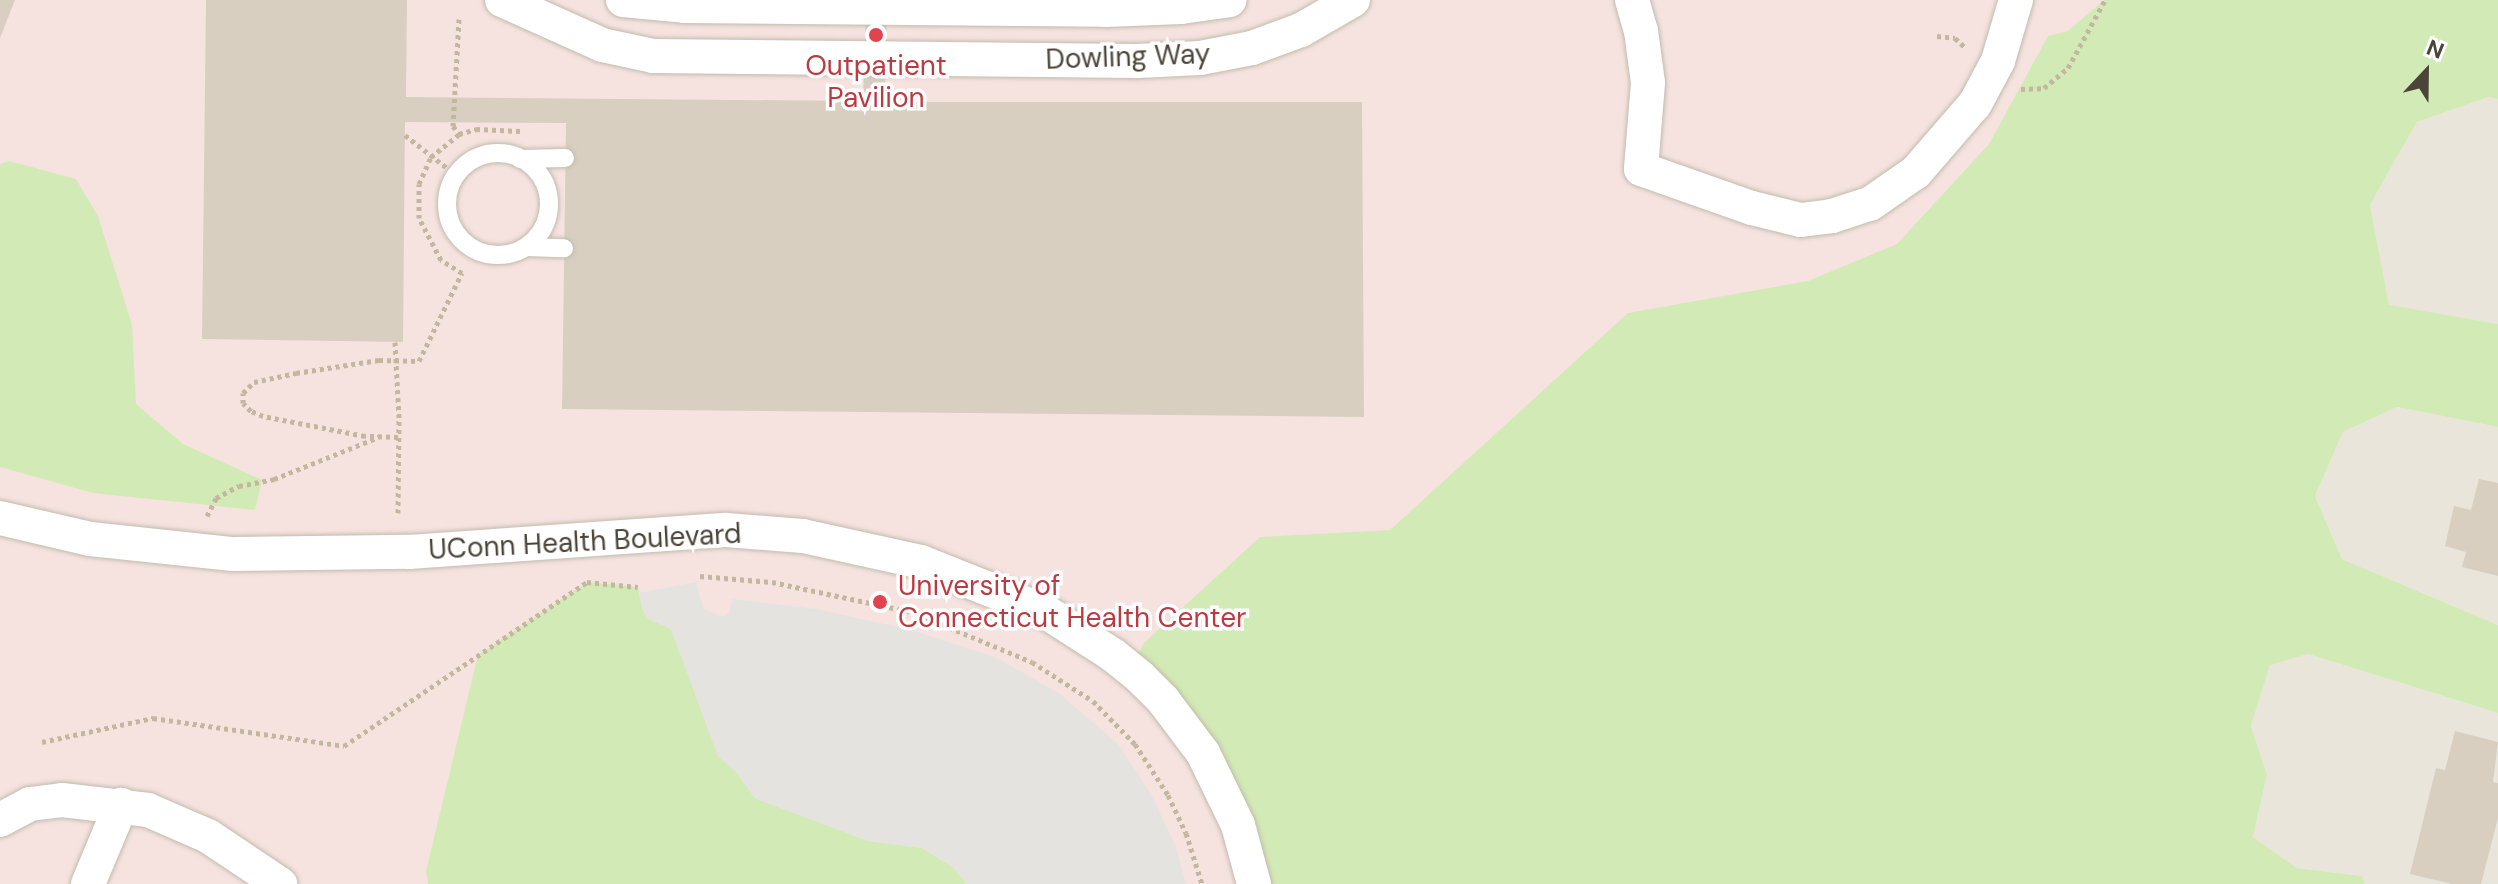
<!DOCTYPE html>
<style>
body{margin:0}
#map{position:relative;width:2498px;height:884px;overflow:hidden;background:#f6f3ec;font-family:"DM Sans",sans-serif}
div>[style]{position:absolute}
.residential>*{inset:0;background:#eae5da}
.medical>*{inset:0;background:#f6e3e0}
.green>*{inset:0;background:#d2eab5}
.parking>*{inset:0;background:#e5e3e0}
.building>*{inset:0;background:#d8cfc1}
.path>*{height:5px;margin-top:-2.5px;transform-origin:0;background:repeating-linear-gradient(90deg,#c4b79f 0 4px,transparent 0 8px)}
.roads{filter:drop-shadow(0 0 2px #c2bbae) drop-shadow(0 0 2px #c2bbae)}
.service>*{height:18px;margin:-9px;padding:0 9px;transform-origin:9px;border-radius:9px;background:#fff}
.service>.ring{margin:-9px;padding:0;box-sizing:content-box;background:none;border:18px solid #fff;border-radius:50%}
.minor>*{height:34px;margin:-17px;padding:0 17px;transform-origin:17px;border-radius:17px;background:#fff}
.path-bridge>*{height:5px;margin-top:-2.5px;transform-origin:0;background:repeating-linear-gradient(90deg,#c4b79f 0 4px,transparent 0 8px)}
.dots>*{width:22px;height:22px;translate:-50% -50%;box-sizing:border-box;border:4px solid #fff;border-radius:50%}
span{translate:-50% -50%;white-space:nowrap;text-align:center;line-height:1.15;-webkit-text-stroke:7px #fff;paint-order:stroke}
.street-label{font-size:28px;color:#4b4439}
.health-label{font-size:28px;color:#be3a42}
.left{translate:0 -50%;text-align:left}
.north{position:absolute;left:2386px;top:32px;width:80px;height:80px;-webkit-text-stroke:6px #fff;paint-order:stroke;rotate:22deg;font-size:22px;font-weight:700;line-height:32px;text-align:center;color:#4b4439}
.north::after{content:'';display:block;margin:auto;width:28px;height:36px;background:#4b4439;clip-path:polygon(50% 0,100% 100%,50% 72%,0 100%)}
</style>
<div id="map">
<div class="residential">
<i style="clip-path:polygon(2489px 97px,2498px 99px,2498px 324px,2389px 306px,2370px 205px,2417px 122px)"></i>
<i style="clip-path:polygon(2397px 407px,2498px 427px,2498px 625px,2342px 559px,2315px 496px,2343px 432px)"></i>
<i style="clip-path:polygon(2308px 654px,2498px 713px,2498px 884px,2365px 884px,2362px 876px,2297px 868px,2253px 837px,2267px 775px,2251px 726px,2270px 664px)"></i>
</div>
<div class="medical">
<i style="clip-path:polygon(0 0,2327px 0,1638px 884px,0 884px)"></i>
</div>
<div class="green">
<i style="clip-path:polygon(2104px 0,2498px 0,2498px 99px,2489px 97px,2417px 122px,2370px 205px,2389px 305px,2498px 324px,2498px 427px,2397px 407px,2343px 432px,2315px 496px,2342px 559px,2498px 625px,2498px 713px,2308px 654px,2270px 665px,2251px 726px,2267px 775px,2253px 837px,2297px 868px,2362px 876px,2365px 884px,1258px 884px,1254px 850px,1131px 668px,1144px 643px,1260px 537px,1390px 530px,1628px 313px,1808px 281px,1897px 244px,1989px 144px,2048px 36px,2068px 31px)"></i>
<i style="clip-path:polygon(9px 161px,76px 179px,98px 216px,132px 325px,136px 404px,183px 444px,262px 480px,255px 510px,93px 493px,0 467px,0 164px)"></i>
<i style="clip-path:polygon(587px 582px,638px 587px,643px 611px,671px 628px,718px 756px,737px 773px,755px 798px,868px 841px,922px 848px,954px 868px,967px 884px,428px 884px,426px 871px,478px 655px)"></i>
</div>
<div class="parking">
<i style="clip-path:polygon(696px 582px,703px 608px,722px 617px,729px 613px,732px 599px,816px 609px,908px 629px,995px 657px,1059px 693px,1118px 744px,1151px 794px,1176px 847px,1186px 884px,967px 884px,954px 868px,922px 848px,868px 841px,755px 798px,737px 773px,718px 756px,671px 629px,648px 619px,643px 611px,639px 593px)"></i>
</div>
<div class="building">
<i style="clip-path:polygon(0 0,15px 0,0 38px)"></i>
<i style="clip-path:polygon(206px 0,407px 0,406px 97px,863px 101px,866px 0,887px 0,885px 102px,1362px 102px,1364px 417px,562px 409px,566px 123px,405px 122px,403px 342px,202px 339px)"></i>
<i style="clip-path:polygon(2479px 479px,2498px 483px,2498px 576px,2462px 567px,2466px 552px,2445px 546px,2454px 506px,2471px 510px)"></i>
<i style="clip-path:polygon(2455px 731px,2498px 742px,2493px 782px,2498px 783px,2498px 818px,2481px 884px,2452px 884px,2410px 874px,2436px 768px,2445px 770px)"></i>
</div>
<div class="path">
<i style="left:459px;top:19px;width:107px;rotate:93.2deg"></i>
<i style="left:453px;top:126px;width:10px;rotate:53deg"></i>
<i style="left:1937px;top:36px;width:18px;rotate:6deg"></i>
<i style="left:1955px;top:38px;width:16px;rotate:43deg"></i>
<i style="left:2021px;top:89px;width:23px;rotate:-2deg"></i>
<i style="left:2044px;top:88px;width:31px;rotate:-40deg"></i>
<i style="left:2068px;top:68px;width:77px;rotate:-61.4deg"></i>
<i style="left:405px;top:135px;width:65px;rotate:38.1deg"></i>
<i style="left:398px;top:437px;width:33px;rotate:-178deg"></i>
<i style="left:365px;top:436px;width:104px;rotate:-168.9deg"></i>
<i style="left:263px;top:416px;width:13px;rotate:-157deg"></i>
<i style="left:251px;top:411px;width:11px;rotate:-135deg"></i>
<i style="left:243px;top:403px;width:10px;rotate:-90deg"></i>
<i style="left:243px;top:393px;width:16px;rotate:-45deg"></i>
<i style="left:254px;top:382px;width:43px;rotate:-12.1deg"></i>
<i style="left:296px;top:373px;width:84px;rotate:-8.9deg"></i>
<i style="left:379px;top:360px;width:40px;rotate:1.4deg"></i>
<i style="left:419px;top:361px;width:98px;rotate:-64deg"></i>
<i style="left:462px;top:273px;width:25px;rotate:-148deg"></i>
<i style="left:441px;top:260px;width:47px;rotate:-117.6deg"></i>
<i style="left:419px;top:218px;width:34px;rotate:-90deg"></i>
<i style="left:419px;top:184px;width:30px;rotate:-66deg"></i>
<i style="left:431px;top:157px;width:36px;rotate:-39deg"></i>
<i style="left:459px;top:134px;width:18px;rotate:-16deg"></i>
<i style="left:476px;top:129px;width:44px;rotate:2.6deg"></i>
<i style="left:398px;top:513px;width:95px;rotate:-89.4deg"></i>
<i style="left:207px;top:516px;width:20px;rotate:-63deg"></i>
<i style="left:216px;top:498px;width:26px;rotate:-28deg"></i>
<i style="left:239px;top:486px;width:36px;rotate:-11deg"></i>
<i style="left:274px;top:479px;width:113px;rotate:-21.8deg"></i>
<i style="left:700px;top:576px;width:72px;rotate:4.8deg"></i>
<i style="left:772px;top:582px;width:143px;rotate:12.1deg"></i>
<i style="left:912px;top:612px;width:130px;rotate:22.6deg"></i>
<i style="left:1032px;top:662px;width:72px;rotate:32.6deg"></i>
<i style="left:1093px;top:701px;width:60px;rotate:45.7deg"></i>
<i style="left:1135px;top:744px;width:61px;rotate:57.1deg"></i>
<i style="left:1168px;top:795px;width:42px;rotate:64.7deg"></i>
<i style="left:1186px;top:833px;width:53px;rotate:72.6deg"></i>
<i style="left:42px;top:742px;width:114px;rotate:-12.2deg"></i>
<i style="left:153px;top:718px;width:193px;rotate:8.3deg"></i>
<i style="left:344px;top:746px;width:293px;rotate:-34deg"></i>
<i style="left:587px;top:582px;width:51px;rotate:5.6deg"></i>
</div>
<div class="roads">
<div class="service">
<i class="ring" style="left:447px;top:153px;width:84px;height:84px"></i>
<i style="left:520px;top:159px;width:45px;rotate:-1.3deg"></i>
<i style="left:526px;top:247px;width:38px;rotate:2deg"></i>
</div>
<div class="minor">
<i style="left:502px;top:0;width:110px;rotate:24.2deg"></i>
<i style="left:602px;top:45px;width:52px;rotate:12.2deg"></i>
<i style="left:653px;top:56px;width:484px;rotate:0.6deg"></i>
<i style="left:1137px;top:61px;width:63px;rotate:-2.7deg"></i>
<i style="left:1200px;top:58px;width:53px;rotate:-10.9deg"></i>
<i style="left:1252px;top:48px;width:52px;rotate:-20.2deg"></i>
<i style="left:1301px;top:30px;width:60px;rotate:-30deg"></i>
<i style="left:623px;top:0;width:62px;rotate:5.5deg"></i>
<i style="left:685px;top:6px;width:421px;rotate:0.5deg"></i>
<i style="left:1106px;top:10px;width:75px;rotate:-2.3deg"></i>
<i style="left:1181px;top:7px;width:49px;rotate:-8.1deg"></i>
<i style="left:1632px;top:0;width:32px;rotate:74deg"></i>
<i style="left:1641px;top:31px;width:52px;rotate:82.3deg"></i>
<i style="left:1648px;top:83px;width:86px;rotate:94.7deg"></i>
<i style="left:1641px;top:169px;width:118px;rotate:19.4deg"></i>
<i style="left:1752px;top:208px;width:50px;rotate:13.8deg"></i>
<i style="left:1801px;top:220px;width:31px;rotate:-7deg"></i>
<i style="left:1832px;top:216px;width:40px;rotate:-18deg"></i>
<i style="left:1870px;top:204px;width:56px;rotate:-34.8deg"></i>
<i style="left:1916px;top:172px;width:90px;rotate:-49.1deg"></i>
<i style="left:1975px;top:104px;width:49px;rotate:-61.9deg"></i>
<i style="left:1998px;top:61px;width:64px;rotate:-73.6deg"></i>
<i style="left:0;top:518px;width:92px;rotate:13.1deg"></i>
<i style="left:90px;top:539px;width:144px;rotate:6deg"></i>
<i style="left:233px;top:554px;width:176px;rotate:-0.7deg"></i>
<i style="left:409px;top:552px;width:318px;rotate:-4deg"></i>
<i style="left:726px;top:530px;width:77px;rotate:4.5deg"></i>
<i style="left:803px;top:536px;width:121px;rotate:12.4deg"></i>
<i style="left:921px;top:562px;width:135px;rotate:21.8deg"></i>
<i style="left:1046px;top:612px;width:80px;rotate:32.7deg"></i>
<i style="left:1113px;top:655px;width:35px;rotate:39deg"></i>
<i style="left:1140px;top:677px;width:33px;rotate:45deg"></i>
<i style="left:1163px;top:700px;width:66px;rotate:53deg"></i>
<i style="left:1203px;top:753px;width:80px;rotate:64.1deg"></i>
<i style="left:1238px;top:825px;width:61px;rotate:74.8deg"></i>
<i style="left:0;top:820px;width:34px;rotate:-28deg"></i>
<i style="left:30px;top:804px;width:32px;rotate:-7deg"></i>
<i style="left:62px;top:800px;width:87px;rotate:6.6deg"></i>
<i style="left:148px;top:810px;width:65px;rotate:23.4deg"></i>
<i style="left:208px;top:836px;width:87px;rotate:33.7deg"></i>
<i style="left:88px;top:884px;width:86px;rotate:-67.3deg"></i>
</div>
</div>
<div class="path-bridge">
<i style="left:395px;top:342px;width:76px;rotate:87deg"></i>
</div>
<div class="dots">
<i style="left:876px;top:35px;background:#e0444e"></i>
<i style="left:880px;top:602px;background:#e0444e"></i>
</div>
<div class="street-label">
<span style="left:1128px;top:57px;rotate:-2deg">Dowling Way</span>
<span style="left:585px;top:542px;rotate:-3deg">UConn Health Boulevard</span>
</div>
<div class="health-label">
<span style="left:876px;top:82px">Outpatient<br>Pavilion</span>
<span class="left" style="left:898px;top:602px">University of<br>Connecticut Health Center</span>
</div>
<div class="north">N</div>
</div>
